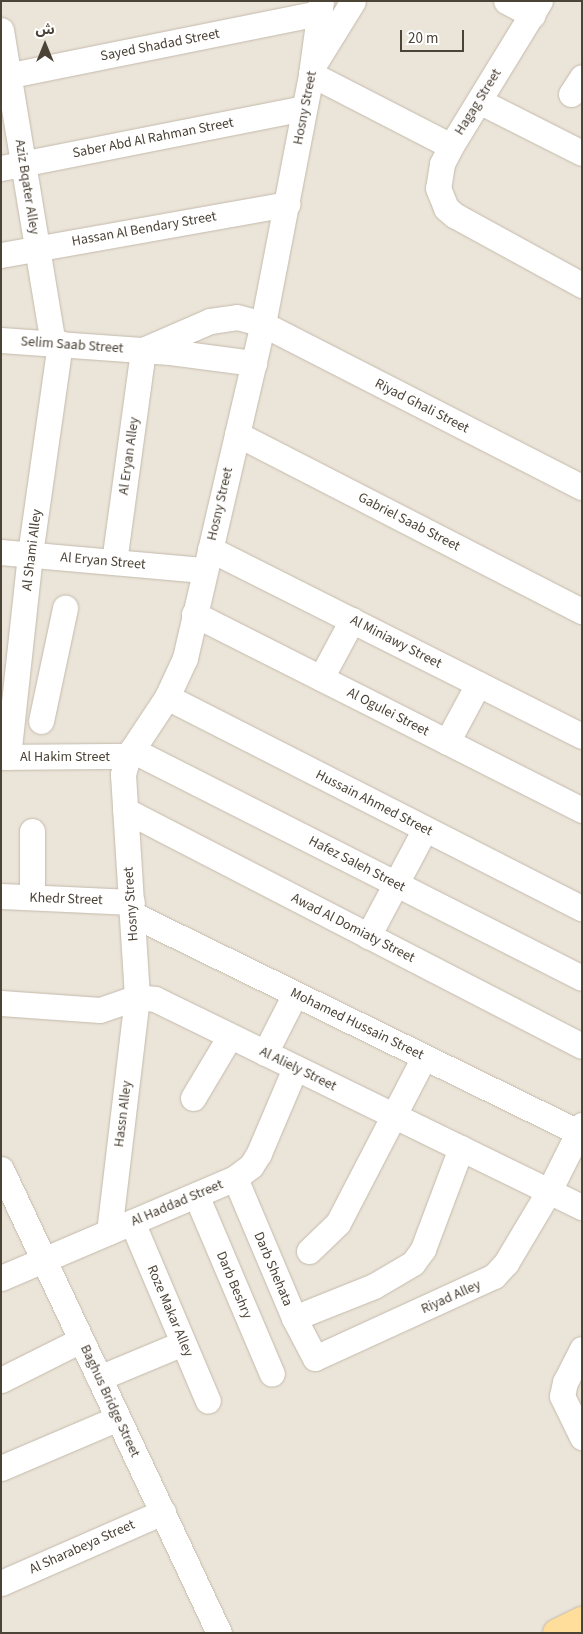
<!DOCTYPE html>
<meta charset="utf-8">
<style>
body{margin:0}
#map{position:relative;width:583px;height:1634px;overflow:hidden;background:#f6f2ea;font-family:"Source Sans 3","Noto Sans Arabic",sans-serif}
div>[style]{position:absolute}
.residential>*{inset:0;background:#ebe4d8;transform-origin:0 0}
.roads{filter:drop-shadow(0 0 1px #c3baac) drop-shadow(0 0 1px #c3baac)}
.minor>*{height:25px;margin:-12.5px;padding:0 12.5px;transform-origin:12.5px;border-radius:12.5px;background:#fff}
.major>*{height:28px;margin:-14px;padding:0 14px;transform-origin:14px;border-radius:14px;background:#ffdd9b}
span{translate:-50% -50%;white-space:nowrap;text-align:center;line-height:1.15;-webkit-text-stroke:5px #fff;paint-order:stroke}
.street-label{font-size:14px;color:#4c4337}
.frame{position:absolute;inset:0;border:2px solid #4c4337;pointer-events:none}
.north{position:absolute;left:20px;top:20px;width:50px;height:50px;-webkit-text-stroke:4px #fff;paint-order:stroke;rotate:0deg;font-size:14px;font-weight:700;line-height:20px;text-align:center;color:#4c4337}
.north::after{content:'';display:block;margin:auto;width:18px;height:22px;background:#4c4337;clip-path:polygon(50% 0,100% 100%,50% 72%,0 100%)}
.scale{position:absolute;left:400px;top:30px;width:64px;height:22px;box-sizing:border-box;border:2px solid #4c4337;border-top:0;padding-left:6px;font-size:15px;line-height:18px;white-space:nowrap;color:#4c4337;-webkit-text-stroke:4px #fff;paint-order:stroke}
</style>
<div id="map">
<div class="residential">
<i style="left:1px;top:1px;width:581px;height:1632px"></i>
</div>
<div class="roads">
<div class="minor">
<i style="left:506px;top:1px;width:30px;rotate:28deg"></i>
<i style="left:1px;top:30px;width:317px;rotate:80.6deg"></i>
<i style="left:316px;top:61px;width:70px;rotate:-58.3deg"></i>
<i style="left:311px;top:74px;width:157px;rotate:27.2deg"></i>
<i style="left:451px;top:146px;width:170px;rotate:-58.5deg"></i>
<i style="left:1px;top:77px;width:324px;rotate:-11.4deg"></i>
<i style="left:571px;top:94px;width:20px;rotate:-57deg"></i>
<i style="left:479px;top:101px;width:115px;rotate:26.8deg"></i>
<i style="left:451px;top:146px;width:20px;rotate:117deg"></i>
<i style="left:442px;top:164px;width:24px;rotate:99deg"></i>
<i style="left:438px;top:188px;width:22px;rotate:68deg"></i>
<i style="left:446px;top:208px;width:11px;rotate:41deg"></i>
<i style="left:454px;top:215px;width:146px;rotate:28.7deg"></i>
<i style="left:1px;top:168px;width:309px;rotate:-11.2deg"></i>
<i style="left:1px;top:255px;width:291px;rotate:-10.1deg"></i>
<i style="left:1px;top:340px;width:169px;rotate:4.1deg"></i>
<i style="left:170px;top:352px;width:85px;rotate:7.5deg"></i>
<i style="left:237px;top:434px;width:388px;rotate:27.2deg"></i>
<i style="left:210px;top:549px;width:416px;rotate:26.7deg"></i>
<i style="left:1px;top:552px;width:204px;rotate:5.1deg"></i>
<i style="left:114px;top:562px;width:214px;rotate:-82.2deg"></i>
<i style="left:143px;top:350px;width:73px;rotate:-23.4deg"></i>
<i style="left:210px;top:321px;width:27px;rotate:-8deg"></i>
<i style="left:237px;top:317px;width:27px;rotate:15deg"></i>
<i style="left:263px;top:324px;width:358px;rotate:27.1deg"></i>
<i style="left:194px;top:614px;width:435px;rotate:26.8deg"></i>
<i style="left:321px;top:678px;width:66px;rotate:-61.9deg"></i>
<i style="left:167px;top:697px;width:466px;rotate:27deg"></i>
<i style="left:41px;top:721px;width:116px;rotate:-78deg"></i>
<i style="left:447px;top:742px;width:66px;rotate:-61.9deg"></i>
<i style="left:132px;top:750px;width:504px;rotate:26.87deg"></i>
<i style="left:1px;top:757px;width:127px;rotate:-0.5deg"></i>
<i style="left:8px;top:757px;width:204px;rotate:-83.8deg"></i>
<i style="left:30px;top:554px;width:213px;rotate:-81.9deg"></i>
<i style="left:125px;top:810px;width:514px;rotate:27.31deg"></i>
<i style="left:1px;top:896px;width:131px;rotate:2.6deg"></i>
<i style="left:32px;top:897px;width:66px;rotate:-90deg"></i>
<i style="left:132px;top:914px;width:501px;rotate:26.05deg"></i>
<i style="left:368px;top:936px;width:121px;rotate:-62deg"></i>
<i style="left:1px;top:1003px;width:99px;rotate:4deg"></i>
<i style="left:100px;top:1010px;width:39px;rotate:-19deg"></i>
<i style="left:137px;top:997px;width:18px;rotate:6deg"></i>
<i style="left:155px;top:999px;width:475px;rotate:26deg"></i>
<i style="left:265px;top:1053px;width:66px;rotate:-63deg"></i>
<i style="left:193px;top:1098px;width:72px;rotate:-59.2deg"></i>
<i style="left:1px;top:1169px;width:513px;rotate:64.83deg"></i>
<i style="left:235px;top:1178px;width:152px;rotate:67.1deg"></i>
<i style="left:294px;top:1318px;width:45px;rotate:62.3deg"></i>
<i style="left:315px;top:1358px;width:197px;rotate:-24.6deg"></i>
<i style="left:494px;top:1276px;width:18px;rotate:-47deg"></i>
<i style="left:506px;top:1263px;width:84px;rotate:-59.2deg"></i>
<i style="left:549px;top:1191px;width:74px;rotate:-63.4deg"></i>
<i style="left:196px;top:1195px;width:194px;rotate:67deg"></i>
<i style="left:132px;top:1222px;width:194px;rotate:67deg"></i>
<i style="left:109px;top:1232px;width:237px;rotate:-83.2deg"></i>
<i style="left:137px;top:997px;width:223px;rotate:-93.6deg"></i>
<i style="left:123px;top:774px;width:19px;rotate:-74deg"></i>
<i style="left:128px;top:756px;width:71px;rotate:-56.5deg"></i>
<i style="left:167px;top:697px;width:43px;rotate:-65.2deg"></i>
<i style="left:185px;top:658px;width:343px;rotate:-76.9deg"></i>
<i style="left:263px;top:324px;width:255px;rotate:-79.1deg"></i>
<i style="left:311px;top:74px;width:74px;rotate:-82.2deg"></i>
<i style="left:309px;top:1251px;width:40px;rotate:-44deg"></i>
<i style="left:338px;top:1223px;width:187px;rotate:-62.6deg"></i>
<i style="left:1px;top:1278px;width:254px;rotate:-23.1deg"></i>
<i style="left:235px;top:1178px;width:20px;rotate:-37deg"></i>
<i style="left:251px;top:1166px;width:15px;rotate:-58deg"></i>
<i style="left:259px;top:1153px;width:92px;rotate:-67deg"></i>
<i style="left:294px;top:1318px;width:86px;rotate:-21.8deg"></i>
<i style="left:374px;top:1286px;width:45px;rotate:-30.5deg"></i>
<i style="left:413px;top:1263px;width:17px;rotate:-54deg"></i>
<i style="left:423px;top:1249px;width:108px;rotate:-69.4deg"></i>
<i style="left:582px;top:1349px;width:37px;rotate:117deg"></i>
<i style="left:565px;top:1382px;width:14px;rotate:102deg"></i>
<i style="left:562px;top:1396px;width:46px;rotate:64deg"></i>
<i style="left:99px;top:1378px;width:91px;rotate:-22.6deg"></i>
<i style="left:1px;top:1380px;width:89px;rotate:-26.6deg"></i>
<i style="left:1px;top:1468px;width:127px;rotate:-23.1deg"></i>
<i style="left:1px;top:1583px;width:177px;rotate:-23.7deg"></i>
</div>
<div class="major">
<i style="left:557px;top:1633px;width:28px;rotate:-26deg"></i>
</div>
</div>
<div class="street-label">
<span style="left:160px;top:45px;rotate:-11deg">Sayed Shadad Street</span>
<span style="left:478px;top:102px;rotate:-58deg">Hagag Street</span>
<span style="left:305px;top:108px;rotate:-79deg">Hosny Street</span>
<span style="left:153px;top:138px;rotate:-11deg">Saber Abd Al Rahman Street</span>
<span style="left:27px;top:187px;rotate:81deg">Aziz Bqater Alley</span>
<span style="left:144px;top:229px;rotate:-10deg">Hassan Al Bendary Street</span>
<span style="left:72px;top:345px;rotate:4deg">Selim Saab Street</span>
<span style="left:422px;top:406px;rotate:27deg">Riyad Ghali Street</span>
<span style="left:129px;top:456px;rotate:-82deg">Al Eryan Alley</span>
<span style="left:220px;top:504px;rotate:-77deg">Hosny Street</span>
<span style="left:409px;top:522px;rotate:27deg">Gabriel Saab Street</span>
<span style="left:32px;top:550px;rotate:-83deg">Al Shami Alley</span>
<span style="left:103px;top:561px;rotate:5deg">Al Eryan Street</span>
<span style="left:396px;top:642px;rotate:27deg">Al Miniawy Street</span>
<span style="left:388px;top:712px;rotate:27deg">Al Ogulei Street</span>
<span style="left:65px;top:757px">Al Hakim Street</span>
<span style="left:374px;top:803px;rotate:27deg">Hussain Ahmed Street</span>
<span style="left:357px;top:864px;rotate:27deg">Hafez Saleh Street</span>
<span style="left:66px;top:899px;rotate:2deg">Khedr Street</span>
<span style="left:131px;top:904px;rotate:-94deg">Hosny Street</span>
<span style="left:353px;top:928px;rotate:27deg">Awad Al Domiaty Street</span>
<span style="left:357px;top:1024px;rotate:26deg">Mohamed Hussain Street</span>
<span style="left:298px;top:1069px;rotate:26deg">Al Aliely Street</span>
<span style="left:123px;top:1114px;rotate:-83deg">Hassn Alley</span>
<span style="left:177px;top:1203px;rotate:-23deg">Al Haddad Street</span>
<span style="left:273px;top:1269px;rotate:67deg">Darb Shehata</span>
<span style="left:234px;top:1285px;rotate:67deg">Darb Beshry</span>
<span style="left:451px;top:1297px;rotate:-24deg">Riyad Alley</span>
<span style="left:170px;top:1311px;rotate:67deg">Roze Makar Alley</span>
<span style="left:110px;top:1401px;rotate:65deg">Baghus Bridge Street</span>
<span style="left:82px;top:1547px;rotate:-24deg">Al Sharabeya Street</span>
</div>
<div class="frame"></div>
<div class="north">ش</div>
<div class="scale">20 m</div>
</div>
